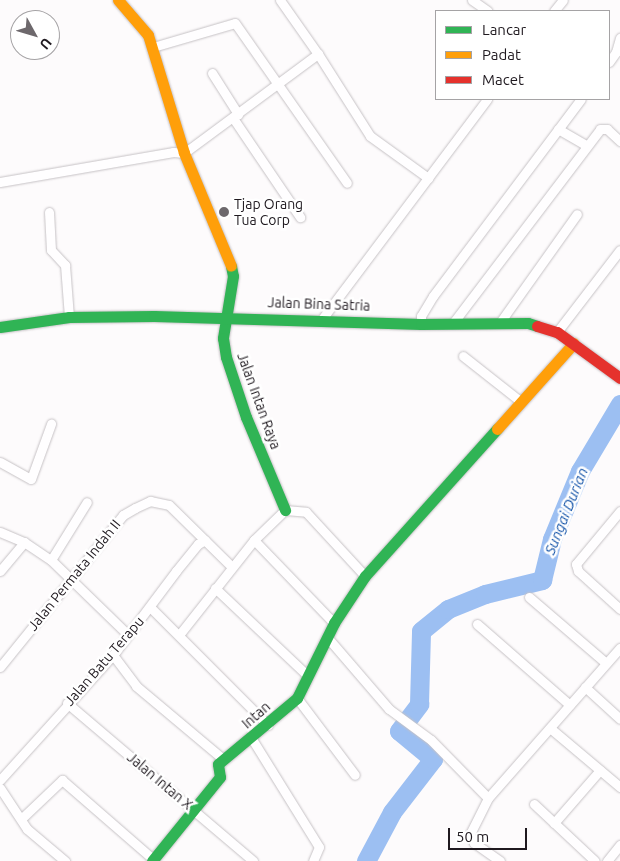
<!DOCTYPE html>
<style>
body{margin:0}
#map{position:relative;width:620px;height:861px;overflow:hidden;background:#fdfbfc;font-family:Ubuntu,sans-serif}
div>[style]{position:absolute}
.river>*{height:19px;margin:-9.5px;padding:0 9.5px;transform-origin:9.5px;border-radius:9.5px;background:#9cbff2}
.roads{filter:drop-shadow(0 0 1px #c6c2c5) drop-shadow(0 0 1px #c6c2c5)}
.street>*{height:9px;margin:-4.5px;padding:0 4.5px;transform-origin:4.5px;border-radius:4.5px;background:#fffeff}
.fast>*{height:11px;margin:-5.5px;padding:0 5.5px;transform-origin:5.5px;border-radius:5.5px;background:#30b455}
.slow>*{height:11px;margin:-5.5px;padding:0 5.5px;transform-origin:5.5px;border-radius:5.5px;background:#ff9f0a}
.jam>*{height:11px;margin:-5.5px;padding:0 5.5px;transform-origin:5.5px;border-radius:5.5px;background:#e5322d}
.dots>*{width:14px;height:14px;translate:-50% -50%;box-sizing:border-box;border:2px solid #fff;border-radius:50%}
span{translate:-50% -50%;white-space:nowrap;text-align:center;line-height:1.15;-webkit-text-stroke:5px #fff;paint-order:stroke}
.poi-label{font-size:14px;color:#1f191f}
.left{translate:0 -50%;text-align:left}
.street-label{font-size:14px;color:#1f191f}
.water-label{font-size:15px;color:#1454a9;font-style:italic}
.legend{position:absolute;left:435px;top:10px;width:175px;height:90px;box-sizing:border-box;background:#fff;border:1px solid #a5a3a5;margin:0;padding:6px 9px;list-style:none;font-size:15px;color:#1f191f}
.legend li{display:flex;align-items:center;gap:10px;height:25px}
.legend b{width:25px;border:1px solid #a5a3a5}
.north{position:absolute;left:10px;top:10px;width:50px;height:50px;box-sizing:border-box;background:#fff;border:1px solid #a5a3a5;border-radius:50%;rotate:129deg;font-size:14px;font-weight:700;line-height:20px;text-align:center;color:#1f191f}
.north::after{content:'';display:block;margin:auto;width:18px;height:22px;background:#6d686c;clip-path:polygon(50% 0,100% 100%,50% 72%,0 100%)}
.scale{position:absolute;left:448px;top:828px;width:79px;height:22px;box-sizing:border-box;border:2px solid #1f191f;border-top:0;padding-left:6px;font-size:15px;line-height:18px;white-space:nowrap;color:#1f191f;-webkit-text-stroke:4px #fff;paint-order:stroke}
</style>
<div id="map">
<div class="river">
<i style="left:366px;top:861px;width:55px;rotate:-62deg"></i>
<i style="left:392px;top:812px;width:67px;rotate:-52.3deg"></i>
<i style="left:433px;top:759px;width:44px;rotate:-140.5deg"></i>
<i style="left:399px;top:731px;width:34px;rotate:-53deg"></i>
<i style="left:419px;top:704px;width:73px;rotate:-88.4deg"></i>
<i style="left:421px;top:631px;width:35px;rotate:-39deg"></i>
<i style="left:448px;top:609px;width:40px;rotate:-22deg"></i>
<i style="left:485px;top:594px;width:59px;rotate:-13.8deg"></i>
<i style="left:542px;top:580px;width:42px;rotate:-76.3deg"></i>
<i style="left:552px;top:539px;width:74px;rotate:-67.6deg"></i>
<i style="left:580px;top:471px;width:78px;rotate:-59.2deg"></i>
</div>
<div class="roads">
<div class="street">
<i style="left:280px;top:0;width:66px;rotate:54.9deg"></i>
<i style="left:472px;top:0;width:19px;rotate:35deg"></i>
<i style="left:554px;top:11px;width:14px;rotate:-51deg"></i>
<i style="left:153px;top:47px;width:85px;rotate:-16.3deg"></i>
<i style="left:235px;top:23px;width:195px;rotate:55deg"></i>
<i style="left:609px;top:62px;width:12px;rotate:-55deg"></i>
<i style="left:616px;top:52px;width:15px;rotate:-74deg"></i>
<i style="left:212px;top:73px;width:49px;rotate:57.6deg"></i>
<i style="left:233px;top:118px;width:120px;rotate:55.9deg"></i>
<i style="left:558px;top:129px;width:32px;rotate:30deg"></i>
<i style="left:0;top:182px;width:176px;rotate:-9.8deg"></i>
<i style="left:173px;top:152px;width:11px;rotate:5deg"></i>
<i style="left:184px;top:153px;width:167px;rotate:-36.5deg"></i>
<i style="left:318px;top:54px;width:97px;rotate:57.6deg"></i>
<i style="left:370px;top:136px;width:72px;rotate:35.9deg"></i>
<i style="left:49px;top:212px;width:38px;rotate:87deg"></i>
<i style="left:51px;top:250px;width:21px;rotate:47deg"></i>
<i style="left:65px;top:265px;width:52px;rotate:85.6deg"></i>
<i style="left:322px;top:319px;width:275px;rotate:-53.1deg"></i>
<i style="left:501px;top:321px;width:131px;rotate:-54.6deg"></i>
<i style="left:453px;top:323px;width:243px;rotate:-52.8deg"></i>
<i style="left:600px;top:129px;width:7px"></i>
<i style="left:607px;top:129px;width:18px;rotate:43deg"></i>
<i style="left:421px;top:324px;width:8px;rotate:-90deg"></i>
<i style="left:421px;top:316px;width:23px;rotate:-59deg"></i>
<i style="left:433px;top:296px;width:246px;rotate:-53.1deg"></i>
<i style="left:557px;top:332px;width:103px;rotate:-52.5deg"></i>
<i style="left:463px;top:356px;width:73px;rotate:38.3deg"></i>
<i style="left:0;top:462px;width:35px;rotate:29deg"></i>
<i style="left:31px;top:479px;width:59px;rotate:-70deg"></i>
<i style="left:620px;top:511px;width:69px;rotate:129.7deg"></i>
<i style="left:576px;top:564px;width:7px;rotate:74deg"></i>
<i style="left:578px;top:571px;width:57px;rotate:42.1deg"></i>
<i style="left:0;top:532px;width:26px;rotate:23deg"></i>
<i style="left:254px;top:540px;width:115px;rotate:46.1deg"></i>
<i style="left:51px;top:560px;width:68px;rotate:-58.2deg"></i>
<i style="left:0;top:571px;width:38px;rotate:-50deg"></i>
<i style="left:24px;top:542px;width:32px;rotate:34deg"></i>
<i style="left:51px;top:560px;width:107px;rotate:44.2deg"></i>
<i style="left:215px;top:588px;width:128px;rotate:43.4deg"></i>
<i style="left:529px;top:597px;width:101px;rotate:40.6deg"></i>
<i style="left:150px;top:607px;width:167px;rotate:45deg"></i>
<i style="left:477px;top:624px;width:123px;rotate:41.1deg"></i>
<i style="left:179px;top:635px;width:121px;rotate:-51.7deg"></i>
<i style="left:254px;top:540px;width:43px;rotate:-44.1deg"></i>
<i style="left:285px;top:510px;width:21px;rotate:5deg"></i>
<i style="left:306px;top:512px;width:87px;rotate:47.3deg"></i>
<i style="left:327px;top:637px;width:95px;rotate:49.3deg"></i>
<i style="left:389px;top:709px;width:52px;rotate:36.4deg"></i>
<i style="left:431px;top:740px;width:81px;rotate:45.5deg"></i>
<i style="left:113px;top:655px;width:39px;rotate:53deg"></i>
<i style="left:136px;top:686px;width:114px;rotate:40deg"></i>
<i style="left:0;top:667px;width:196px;rotate:-51deg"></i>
<i style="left:123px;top:515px;width:14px;rotate:-30deg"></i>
<i style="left:135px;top:508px;width:17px;rotate:-25deg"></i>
<i style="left:150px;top:501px;width:19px;rotate:12deg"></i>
<i style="left:169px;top:505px;width:88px;rotate:44.5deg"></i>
<i style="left:585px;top:687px;width:47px;rotate:42.4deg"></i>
<i style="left:297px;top:698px;width:96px;rotate:53deg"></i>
<i style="left:67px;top:703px;width:244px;rotate:40.3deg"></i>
<i style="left:550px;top:728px;width:92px;rotate:40.1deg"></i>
<i style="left:252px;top:739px;width:127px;rotate:58.2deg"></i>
<i style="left:319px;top:847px;width:15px;rotate:113deg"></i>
<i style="left:0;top:780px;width:169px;rotate:-47.9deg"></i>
<i style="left:113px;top:655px;width:105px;rotate:-53.1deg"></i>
<i style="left:176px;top:571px;width:35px;rotate:-51deg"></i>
<i style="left:198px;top:544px;width:8px;rotate:-30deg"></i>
<i style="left:0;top:788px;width:49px;rotate:56.6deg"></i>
<i style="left:27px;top:829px;width:50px;rotate:40.1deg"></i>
<i style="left:534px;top:804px;width:83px;rotate:43.1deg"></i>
<i style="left:21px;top:819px;width:57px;rotate:-43.6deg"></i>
<i style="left:62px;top:780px;width:121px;rotate:41deg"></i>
<i style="left:554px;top:823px;width:70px;rotate:-49deg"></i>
<i style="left:500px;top:861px;width:32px;rotate:-145deg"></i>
<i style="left:474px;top:843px;width:10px;rotate:-114deg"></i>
<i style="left:470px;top:834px;width:40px;rotate:-63.4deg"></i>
<i style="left:488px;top:798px;width:200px;rotate:-48.7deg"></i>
<i style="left:607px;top:861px;width:21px;rotate:-51deg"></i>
</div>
<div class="fast">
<i style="left:231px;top:266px;width:10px;rotate:79deg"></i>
<i style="left:233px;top:276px;width:63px;rotate:99.2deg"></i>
<i style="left:223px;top:338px;width:19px;rotate:81deg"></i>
<i style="left:226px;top:357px;width:63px;rotate:71.6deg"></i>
<i style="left:246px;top:417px;width:101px;rotate:67.2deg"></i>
<i style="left:0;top:327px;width:70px;rotate:-8.2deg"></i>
<i style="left:69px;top:317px;width:85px;rotate:-0.7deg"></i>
<i style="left:154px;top:316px;width:267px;rotate:1.7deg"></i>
<i style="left:421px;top:324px;width:107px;rotate:-0.5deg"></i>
<i style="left:528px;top:323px;width:9px;rotate:18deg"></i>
<i style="left:152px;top:861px;width:108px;rotate:-51deg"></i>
<i style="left:220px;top:777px;width:13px;rotate:-99deg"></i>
<i style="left:218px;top:764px;width:103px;rotate:-39.9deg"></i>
<i style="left:297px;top:698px;width:84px;rotate:-63.7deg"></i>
<i style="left:334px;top:623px;width:56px;rotate:-56.6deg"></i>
<i style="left:365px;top:576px;width:198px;rotate:-48.1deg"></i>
</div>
<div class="slow">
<i style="left:118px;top:0;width:46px;rotate:49.4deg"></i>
<i style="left:148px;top:35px;width:123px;rotate:73deg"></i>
<i style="left:184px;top:153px;width:122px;rotate:67.4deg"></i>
<i style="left:497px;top:429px;width:115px;rotate:-48.2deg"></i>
</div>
<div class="jam">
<i style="left:537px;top:326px;width:21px;rotate:17deg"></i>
<i style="left:557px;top:332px;width:78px;rotate:36.1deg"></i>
</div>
</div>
<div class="dots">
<i style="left:224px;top:212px;background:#6d686c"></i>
</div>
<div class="poi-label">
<span class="left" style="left:234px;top:212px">Tjap Orang<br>Tua Corp</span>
</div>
<div class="street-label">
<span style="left:319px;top:304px;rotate:2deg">Jalan Bina Satria</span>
<span style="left:259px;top:401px;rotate:70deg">Jalan Intan Raya</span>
<span style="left:74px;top:575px;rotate:-51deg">Jalan Permata Indah II</span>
<span style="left:104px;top:661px;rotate:-49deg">Jalan Batu Terapu</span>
<span style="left:256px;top:715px;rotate:-41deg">Intan</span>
<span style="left:160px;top:781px;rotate:40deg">Jalan Intan X</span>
</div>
<div class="water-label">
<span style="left:566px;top:511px;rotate:-68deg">Sungai Durian</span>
</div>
<ul class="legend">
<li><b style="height:6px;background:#30b455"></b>Lancar</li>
<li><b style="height:6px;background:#ff9f0a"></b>Padat</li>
<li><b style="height:6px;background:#e5322d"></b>Macet</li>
</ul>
<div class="north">U</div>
<div class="scale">50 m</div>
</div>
